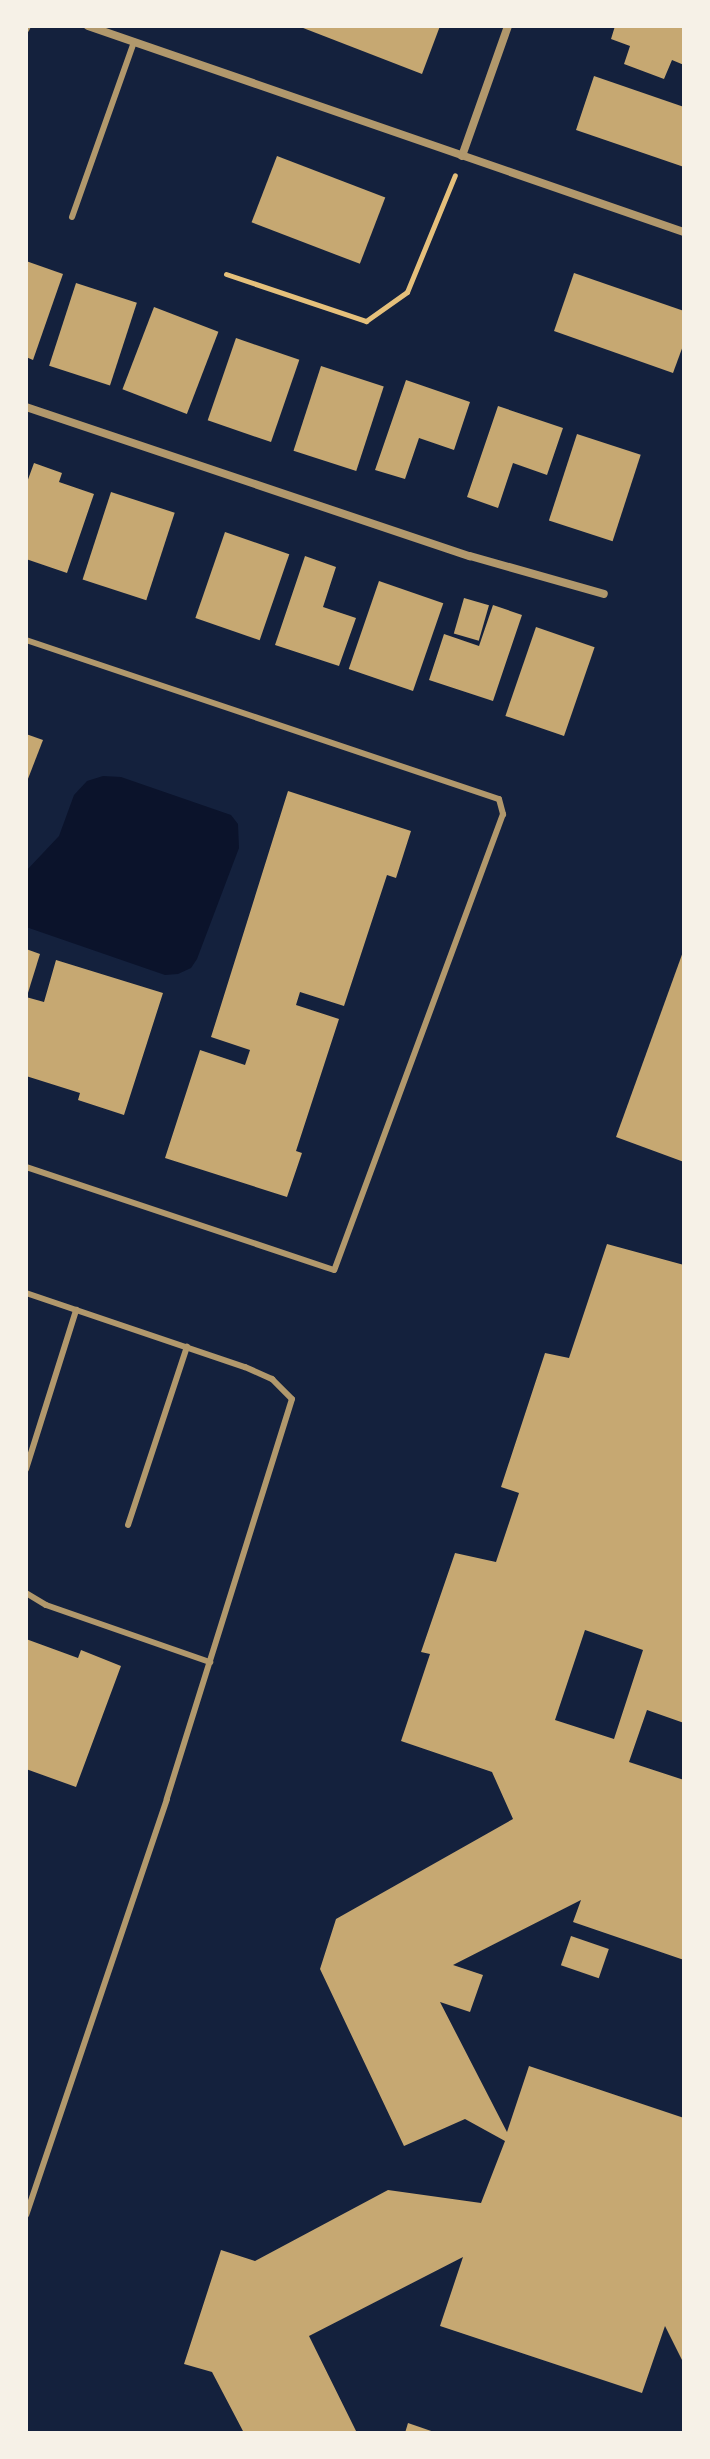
<!DOCTYPE html>
<style>
body{margin:0}
#map{position:relative;width:710px;height:2459px;overflow:hidden;background:#14213d;font-family:"Asap Condensed",sans-serif}
div>[style]{position:absolute}
.water>*{inset:0;background:#0b132b}
.building>*{inset:0;background:#c6a872;transform-origin:0 0}
.path>*{height:5px;margin:-2.5px;padding:0 2.5px;transform-origin:2.5px;border-radius:2.5px;background:#e5c07b}
.service>*{height:6px;margin:-3px;padding:0 3px;transform-origin:3px;border-radius:3px;background:#b1986c}
.minor>*{height:8px;margin:-4px;padding:0 4px;transform-origin:4px;border-radius:4px;background:#b1986c}
span{translate:-50% -50%;white-space:nowrap;text-align:center;line-height:1.15;-webkit-text-stroke:8px #f6f1e7;paint-order:stroke}
.frame{position:absolute;inset:0;border:28px solid #f6f1e7;pointer-events:none}
</style>
<div id="map">
<div class="water">
<i style="clip-path:polygon(103px 776px,121px 777px,231px 815px,238px 824px,239px 848px,197px 959px,191px 968px,178px 974px,165px 975px,26px 927px,26px 871px,59px 836px,74px 795px,87px 781px)"></i>
</div>
<div class="building">
<i style="clip-path:polygon(298px 26px,440px 26px,422px 74px)"></i>
<i style="clip-path:polygon(615px 26px,684px 26px,684px 65px,672px 60px,664px 79px,624px 64px,630px 46px,611px 39px)"></i>
<i style="clip-path:polygon(594px 76px,684px 107px,684px 167px,576px 130px)"></i>
<i style="left:277px;top:156px;width:116px;height:71px;rotate:21deg"></i>
<i style="clip-path:polygon(26px 261px,63px 274px,33px 360px,26px 357px)"></i>
<i style="clip-path:polygon(574px 273px,684px 311px,684px 343px,673px 373px,554px 331px)"></i>
<i style="left:76px;top:283px;width:64px;height:87px;rotate:18deg"></i>
<i style="left:154px;top:307px;width:69px;height:88px;rotate:21deg"></i>
<i style="left:236px;top:338px;width:67px;height:87px;rotate:19deg"></i>
<i style="left:321px;top:366px;width:66px;height:89px;rotate:18deg"></i>
<i style="clip-path:polygon(406px 380px,470px 402px,454px 450px,419px 438px,405px 479px,375px 470px)"></i>
<i style="clip-path:polygon(498px 406px,563px 428px,547px 475px,513px 463px,498px 508px,467px 497px)"></i>
<i style="left:577px;top:434px;width:67px;height:91px;rotate:18deg"></i>
<i style="clip-path:polygon(34px 463px,62px 473px,59px 482px,94px 494px,67px 573px,26px 559px,26px 485px)"></i>
<i style="left:111px;top:492px;width:67px;height:92px;rotate:18deg"></i>
<i style="left:225px;top:532px;width:68px;height:91px;rotate:19deg"></i>
<i style="clip-path:polygon(305px 556px,336px 567px,323px 607px,356px 618px,339px 666px,275px 645px)"></i>
<i style="left:379px;top:581px;width:68px;height:93px;rotate:19deg"></i>
<i style="left:464px;top:598px;width:26px;height:37px;rotate:16deg"></i>
<i style="clip-path:polygon(493px 605px,522px 615px,493px 701px,429px 680px,444px 634px,479px 646px)"></i>
<i style="left:536px;top:627px;width:62px;height:94px;rotate:19deg"></i>
<i style="clip-path:polygon(26px 734px,43px 740px,26px 784px)"></i>
<i style="clip-path:polygon(288px 791px,411px 831px,396px 878px,387px 875px,344px 1006px,300px 992px,296px 1005px,339px 1019px,296px 1151px,302px 1153px,287px 1197px,165px 1158px,200px 1050px,245px 1065px,250px 1050px,211px 1037px)"></i>
<i style="clip-path:polygon(26px 949px,40px 954px,27px 996px,26px 996px)"></i>
<i style="clip-path:polygon(684px 949px,684px 1162px,616px 1137px)"></i>
<i style="clip-path:polygon(56px 960px,163px 993px,124px 1115px,78px 1100px,80px 1093px,26px 1076px,26px 997px,44px 1002px)"></i>
<i style="clip-path:polygon(evenodd,607px 1244px,684px 1265px,684px 1723px,647px 1710px,629px 1762px,684px 1780px,684px 1960px,573px 1922px,581px 1900px,453px 1965px,483px 1975px,470px 2012px,440px 2002px,507px 2132px,529px 2066px,684px 2118px,684px 2364px,665px 2326px,642px 2393px,440px 2326px,463px 2257px,309px 2336px,357px 2433px,244px 2433px,212px 2372px,184px 2364px,221px 2250px,255px 2261px,388px 2190px,481px 2203px,505px 2141px,465px 2119px,404px 2146px,320px 1969px,336px 1919px,513px 1819px,492px 1772px,401px 1741px,430px 1654px,421px 1652px,455px 1553px,496px 1562px,519px 1493px,501px 1487px,545px 1353px,569px 1358px,607px 1244px,585px 1630px,643px 1650px,614px 1739px,555px 1720px,585px 1630px)"></i>
<i style="clip-path:polygon(26px 1639px,78px 1658px,81px 1650px,121px 1666px,76px 1787px,26px 1769px)"></i>
<i style="left:571px;top:1936px;width:40px;height:31px;rotate:19deg"></i>
<i style="clip-path:polygon(408px 2423px,437px 2433px,405px 2433px)"></i>
</div>
<div class="path">
<i style="left:226px;top:274px;width:148px;rotate:18.6deg"></i>
<i style="left:366px;top:321px;width:50px;rotate:-35.3deg"></i>
<i style="left:407px;top:292px;width:126px;rotate:-67.7deg"></i>
</div>
<div class="service">
<i style="left:26px;top:30px;width:4px;rotate:-63deg"></i>
<i style="left:72px;top:217px;width:186px;rotate:-70.5deg"></i>
<i style="left:26px;top:640px;width:499px;rotate:18.6deg"></i>
<i style="left:499px;top:799px;width:16px;rotate:75deg"></i>
<i style="left:503px;top:814px;width:486px;rotate:110.3deg"></i>
<i style="left:334px;top:1270px;width:325px;rotate:-161.5deg"></i>
<i style="left:26px;top:1293px;width:231px;rotate:18.7deg"></i>
<i style="left:245px;top:1367px;width:30px;rotate:24deg"></i>
<i style="left:272px;top:1379px;width:28px;rotate:45deg"></i>
<i style="left:292px;top:1399px;width:419px;rotate:107.4deg"></i>
<i style="left:167px;top:1799px;width:439px;rotate:108.7deg"></i>
<i style="left:26px;top:1469px;width:167px;rotate:-72.5deg"></i>
<i style="left:128px;top:1525px;width:188px;rotate:-71.7deg"></i>
<i style="left:26px;top:1593px;width:23px;rotate:31deg"></i>
<i style="left:46px;top:1605px;width:174px;rotate:19.2deg"></i>
</div>
<div class="minor">
<i style="left:88px;top:26px;width:631px;rotate:19.07deg"></i>
<i style="left:462px;top:156px;width:138px;rotate:-70.5deg"></i>
<i style="left:26px;top:407px;width:468px;rotate:18.6deg"></i>
<i style="left:470px;top:556px;width:139px;rotate:15.8deg"></i>
</div>
<div class="frame"></div>
</div>
